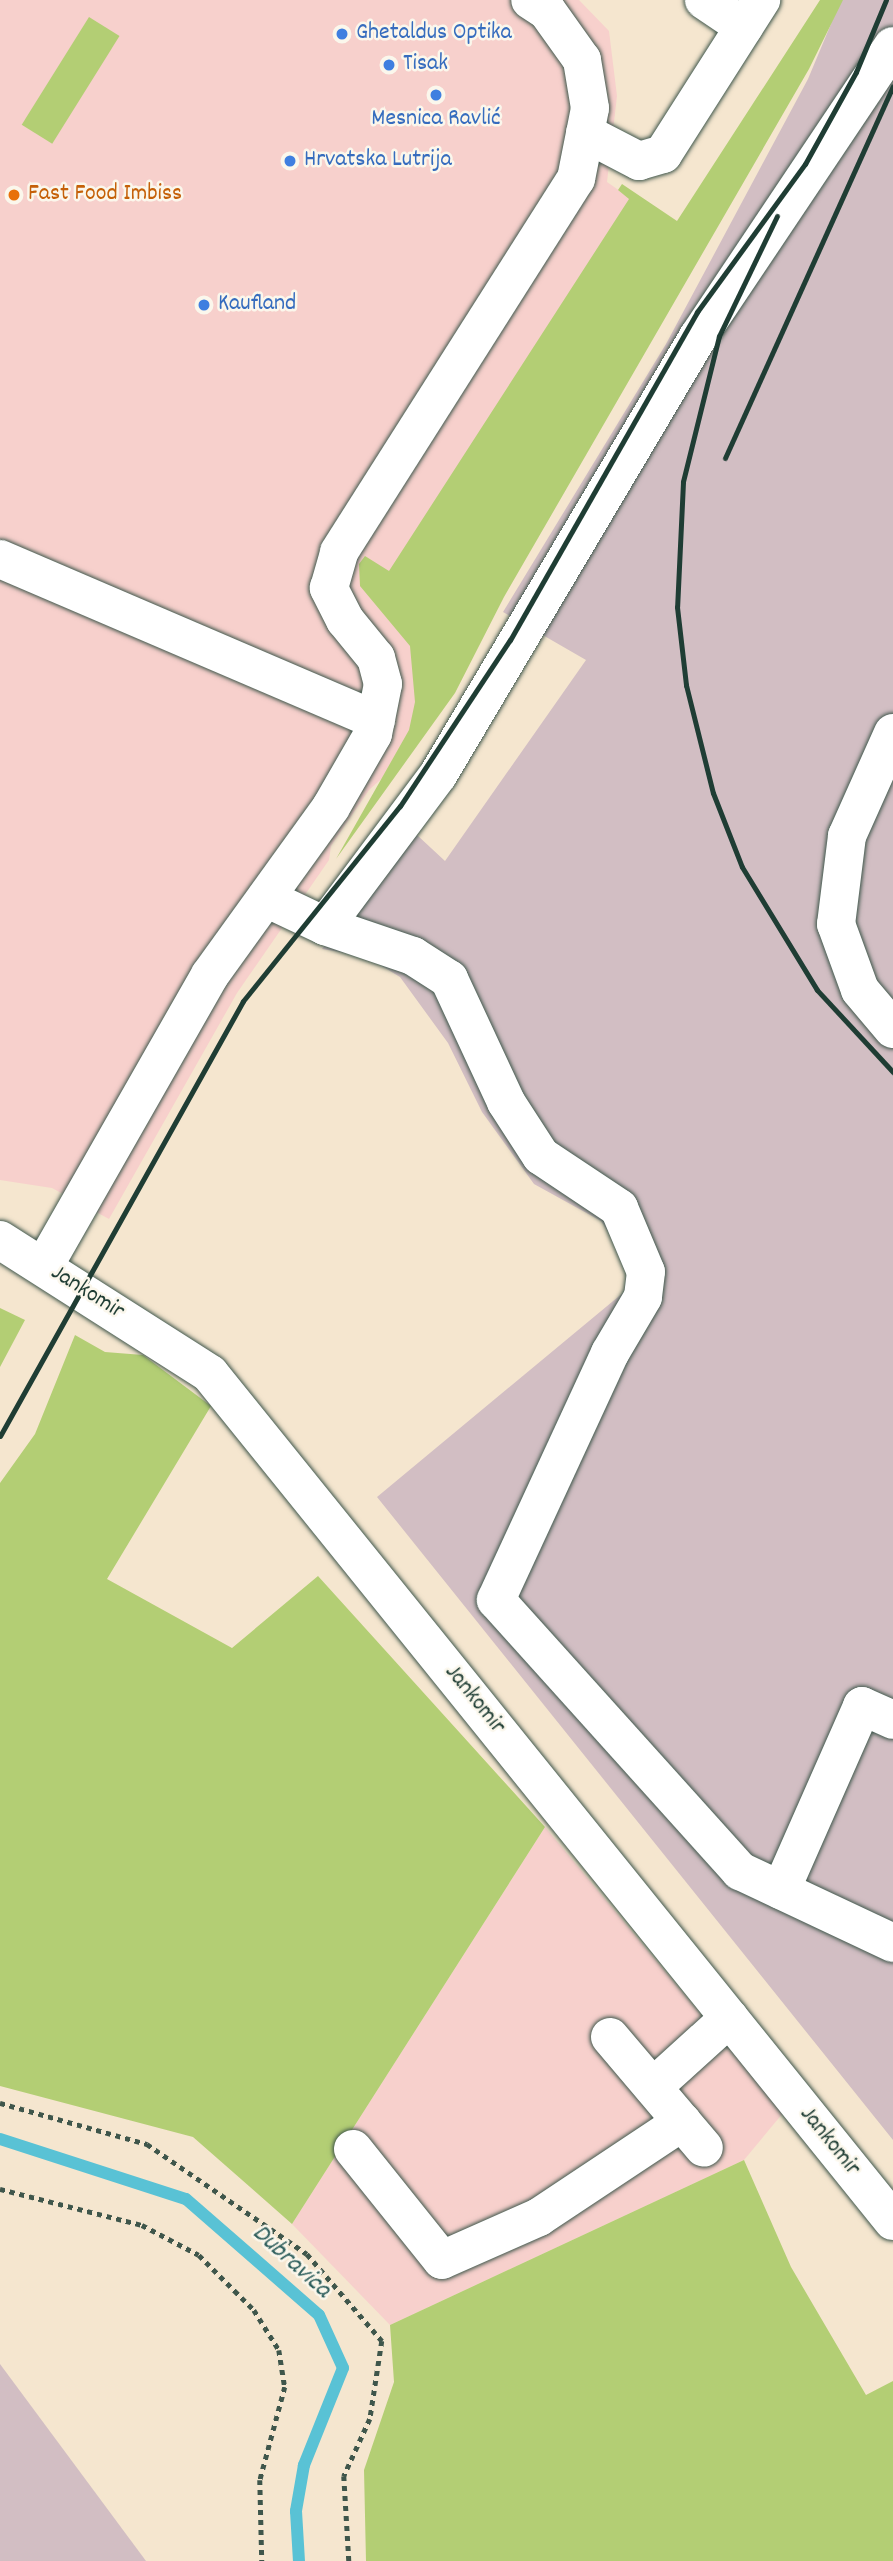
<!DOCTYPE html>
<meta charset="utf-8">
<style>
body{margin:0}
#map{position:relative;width:893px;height:2561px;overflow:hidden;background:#f5e6cf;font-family:Dekko,sans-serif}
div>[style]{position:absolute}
.built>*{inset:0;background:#f7d0cc}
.industrial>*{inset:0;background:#d2bec3}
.green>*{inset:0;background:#b3ce74;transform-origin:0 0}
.stream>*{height:12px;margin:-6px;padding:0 6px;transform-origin:6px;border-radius:6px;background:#59c2d5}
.path>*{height:4.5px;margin-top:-2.25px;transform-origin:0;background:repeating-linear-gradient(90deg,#3f564b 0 5px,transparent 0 10px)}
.roads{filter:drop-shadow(0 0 2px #3f564b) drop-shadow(0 0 2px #3f564b)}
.minor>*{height:38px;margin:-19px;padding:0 19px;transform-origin:19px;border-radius:19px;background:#fff}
.rail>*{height:5px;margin:-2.5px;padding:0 2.5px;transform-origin:2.5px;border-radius:2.5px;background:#1f3d34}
.dots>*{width:19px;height:19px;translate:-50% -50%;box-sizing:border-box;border:4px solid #fbf7ec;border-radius:50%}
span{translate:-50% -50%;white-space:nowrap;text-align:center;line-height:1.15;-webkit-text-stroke:5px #fbf7ec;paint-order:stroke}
.shop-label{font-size:24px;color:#366cbe}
.left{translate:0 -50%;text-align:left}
.food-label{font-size:24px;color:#c56008}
.street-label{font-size:24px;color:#1f3d34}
.water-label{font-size:26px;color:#2e5e5c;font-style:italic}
</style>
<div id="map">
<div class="built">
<i style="clip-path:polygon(0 0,579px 0,609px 31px,617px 96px,607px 182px,630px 198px,407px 756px,369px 790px,331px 846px,329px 860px,237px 993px,109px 1219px,52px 1188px,0 1180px)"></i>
<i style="clip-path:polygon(545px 1827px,783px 2113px,744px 2160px,390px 2325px,292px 2224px)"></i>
</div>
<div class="industrial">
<i style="clip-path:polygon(841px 0,893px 0,893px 2140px,377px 1497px,624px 1292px,628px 1262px,601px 1221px,534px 1184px,482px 1112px,448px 1043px,400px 977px,365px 956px,322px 949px,417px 835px,445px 861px,586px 660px,503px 612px,666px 344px,808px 79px)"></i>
<i style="clip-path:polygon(0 2364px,146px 2561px,0 2561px)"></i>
</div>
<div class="green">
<i style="clip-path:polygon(820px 0,843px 0,809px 69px,504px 597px,455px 693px,336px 859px,409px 730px,415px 702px,410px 646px,360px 586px,359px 564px,365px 556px,389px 571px,629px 199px,618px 190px,622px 184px,677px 221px)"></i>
<i style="left:89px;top:17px;width:36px;height:127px;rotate:32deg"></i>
<i style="clip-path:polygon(0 1308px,25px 1320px,0 1367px)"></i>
<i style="clip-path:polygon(75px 1335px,105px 1352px,143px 1355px,211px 1406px,107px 1579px,232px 1648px,318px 1576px,545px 1827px,292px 2224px,193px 2137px,0 2086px,0 1483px,35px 1434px)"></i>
<i style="clip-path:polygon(744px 2160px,791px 2267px,866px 2395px,893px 2381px,893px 2561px,366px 2561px,364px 2470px,394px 2382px,390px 2325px)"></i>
</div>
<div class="stream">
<i style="left:0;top:2139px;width:195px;rotate:17.9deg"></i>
<i style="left:186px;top:2199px;width:176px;rotate:41.1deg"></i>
<i style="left:319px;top:2315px;width:58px;rotate:65.6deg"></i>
<i style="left:343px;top:2368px;width:105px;rotate:111.9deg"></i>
<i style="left:304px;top:2465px;width:47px;rotate:99.9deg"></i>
<i style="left:296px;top:2511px;width:50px;rotate:86.6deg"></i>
</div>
<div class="path">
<i style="left:0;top:2103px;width:153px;rotate:15.6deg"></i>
<i style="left:147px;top:2144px;width:194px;rotate:34.5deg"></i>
<i style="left:307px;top:2254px;width:115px;rotate:49.2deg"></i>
<i style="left:382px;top:2341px;width:79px;rotate:98.7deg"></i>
<i style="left:370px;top:2419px;width:63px;rotate:114.5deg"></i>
<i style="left:344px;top:2476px;width:85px;rotate:86.6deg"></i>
<i style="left:0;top:2189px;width:146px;rotate:14.2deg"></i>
<i style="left:142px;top:2225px;width:64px;rotate:27.8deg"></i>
<i style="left:199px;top:2255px;width:78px;rotate:45deg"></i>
<i style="left:254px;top:2310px;width:47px;rotate:58deg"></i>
<i style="left:279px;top:2350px;width:37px;rotate:81deg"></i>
<i style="left:285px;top:2387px;width:96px;rotate:105deg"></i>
<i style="left:260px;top:2480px;width:81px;rotate:88.6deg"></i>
</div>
<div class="roads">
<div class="minor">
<i style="left:704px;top:0;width:48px;rotate:34deg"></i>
<i style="left:585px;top:133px;width:61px;rotate:27.4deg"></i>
<i style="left:639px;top:161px;width:25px;rotate:-16deg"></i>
<i style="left:663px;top:154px;width:183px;rotate:-57.5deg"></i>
<i style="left:0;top:559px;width:409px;rotate:23.2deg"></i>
<i style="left:893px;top:733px;width:113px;rotate:114.1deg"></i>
<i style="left:847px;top:836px;width:89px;rotate:97.1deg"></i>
<i style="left:836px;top:924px;width:70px;rotate:70deg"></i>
<i style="left:860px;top:990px;width:51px;rotate:49.8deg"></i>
<i style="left:266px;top:898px;width:65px;rotate:25.4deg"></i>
<i style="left:325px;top:926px;width:189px;rotate:-53.2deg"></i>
<i style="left:438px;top:775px;width:509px;rotate:-59.31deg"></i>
<i style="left:698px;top:337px;width:350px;rotate:-56.2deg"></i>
<i style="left:325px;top:926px;width:93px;rotate:18.8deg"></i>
<i style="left:413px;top:956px;width:43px;rotate:32.6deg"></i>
<i style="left:449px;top:979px;width:136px;rotate:65.1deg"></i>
<i style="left:506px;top:1102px;width:64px;rotate:57.1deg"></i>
<i style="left:541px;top:1156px;width:94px;rotate:33.7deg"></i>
<i style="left:619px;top:1208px;width:69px;rotate:67.1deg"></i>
<i style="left:646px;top:1272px;width:25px;rotate:97deg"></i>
<i style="left:643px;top:1297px;width:65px;rotate:120.5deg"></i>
<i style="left:610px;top:1353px;width:272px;rotate:114.8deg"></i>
<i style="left:496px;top:1600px;width:365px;rotate:48deg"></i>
<i style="left:740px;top:1871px;width:169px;rotate:25.2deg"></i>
<i style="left:0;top:1240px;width:249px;rotate:32.5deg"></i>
<i style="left:210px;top:1374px;width:1088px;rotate:51.12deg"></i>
<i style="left:44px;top:1266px;width:335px;rotate:-60.3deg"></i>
<i style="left:210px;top:975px;width:207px;rotate:-54.2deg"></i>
<i style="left:331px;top:807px;width:84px;rotate:-60.1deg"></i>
<i style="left:373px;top:734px;width:51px;rotate:-78.7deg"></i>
<i style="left:383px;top:684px;width:27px;rotate:-105deg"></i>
<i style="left:376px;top:658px;width:49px;rotate:-129.2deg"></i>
<i style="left:345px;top:620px;width:36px;rotate:-117deg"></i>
<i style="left:329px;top:588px;width:37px;rotate:-74deg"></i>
<i style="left:339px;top:552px;width:442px;rotate:-57.6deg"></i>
<i style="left:576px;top:179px;width:72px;rotate:-78.8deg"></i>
<i style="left:590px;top:108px;width:49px;rotate:-99.5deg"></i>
<i style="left:582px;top:60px;width:60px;rotate:-125.5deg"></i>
<i style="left:547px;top:11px;width:20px;rotate:-147deg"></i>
<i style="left:781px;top:1890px;width:201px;rotate:-66.2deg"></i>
<i style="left:862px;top:1706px;width:34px;rotate:24deg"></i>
<i style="left:610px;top:2037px;width:145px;rotate:49.7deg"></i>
<i style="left:653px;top:2087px;width:103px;rotate:-42.2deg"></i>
<i style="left:353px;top:2149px;width:142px;rotate:51.3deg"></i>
<i style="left:442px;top:2260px;width:106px;rotate:-23.9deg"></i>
<i style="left:539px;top:2217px;width:172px;rotate:-33.6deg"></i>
</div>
</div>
<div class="rail">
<i style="left:777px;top:216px;width:133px;rotate:115.8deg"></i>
<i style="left:719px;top:336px;width:150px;rotate:103.9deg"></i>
<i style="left:683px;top:482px;width:125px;rotate:92.7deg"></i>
<i style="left:677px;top:607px;width:79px;rotate:83.4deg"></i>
<i style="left:686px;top:685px;width:111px;rotate:76deg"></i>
<i style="left:713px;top:793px;width:79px;rotate:68.6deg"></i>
<i style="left:742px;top:867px;width:144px;rotate:58.6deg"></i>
<i style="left:817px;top:990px;width:112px;rotate:47.2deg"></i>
<i style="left:725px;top:458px;width:408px;rotate:-65.7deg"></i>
<i style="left:0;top:1436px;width:498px;rotate:-60.8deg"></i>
<i style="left:243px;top:1001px;width:250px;rotate:-51.2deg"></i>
<i style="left:400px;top:806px;width:199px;rotate:-56.5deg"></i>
<i style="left:510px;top:640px;width:378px;rotate:-60.3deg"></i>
<i style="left:697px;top:312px;width:183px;rotate:-53.9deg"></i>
<i style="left:805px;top:164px;width:105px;rotate:-61deg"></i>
<i style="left:856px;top:72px;width:78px;rotate:-67.4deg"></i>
</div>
<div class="dots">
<i style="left:342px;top:34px;background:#3f7fe0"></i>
<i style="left:389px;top:65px;background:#3f7fe0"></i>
<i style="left:436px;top:95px;background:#3f7fe0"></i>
<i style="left:290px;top:161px;background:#3f7fe0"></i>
<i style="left:14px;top:195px;background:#e8710a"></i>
<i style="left:204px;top:305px;background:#3f7fe0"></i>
</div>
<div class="shop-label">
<span class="left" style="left:356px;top:34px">Ghetaldus Optika</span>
<span class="left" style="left:403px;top:65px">Tisak</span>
<span style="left:436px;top:120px">Mesnica Ravlić</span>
<span class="left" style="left:304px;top:161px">Hrvatska Lutrija</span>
<span class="left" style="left:218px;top:305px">Kaufland</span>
</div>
<div class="food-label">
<span class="left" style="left:28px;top:195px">Fast Food Imbiss</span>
</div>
<div class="street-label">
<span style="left:87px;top:1293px;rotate:32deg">Jankomir</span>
<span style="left:474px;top:1700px;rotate:51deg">Jankomir</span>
<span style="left:829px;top:2142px;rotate:51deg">Jankomir</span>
</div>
<div class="water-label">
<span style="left:291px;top:2262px;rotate:42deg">Dubravica</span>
</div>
</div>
